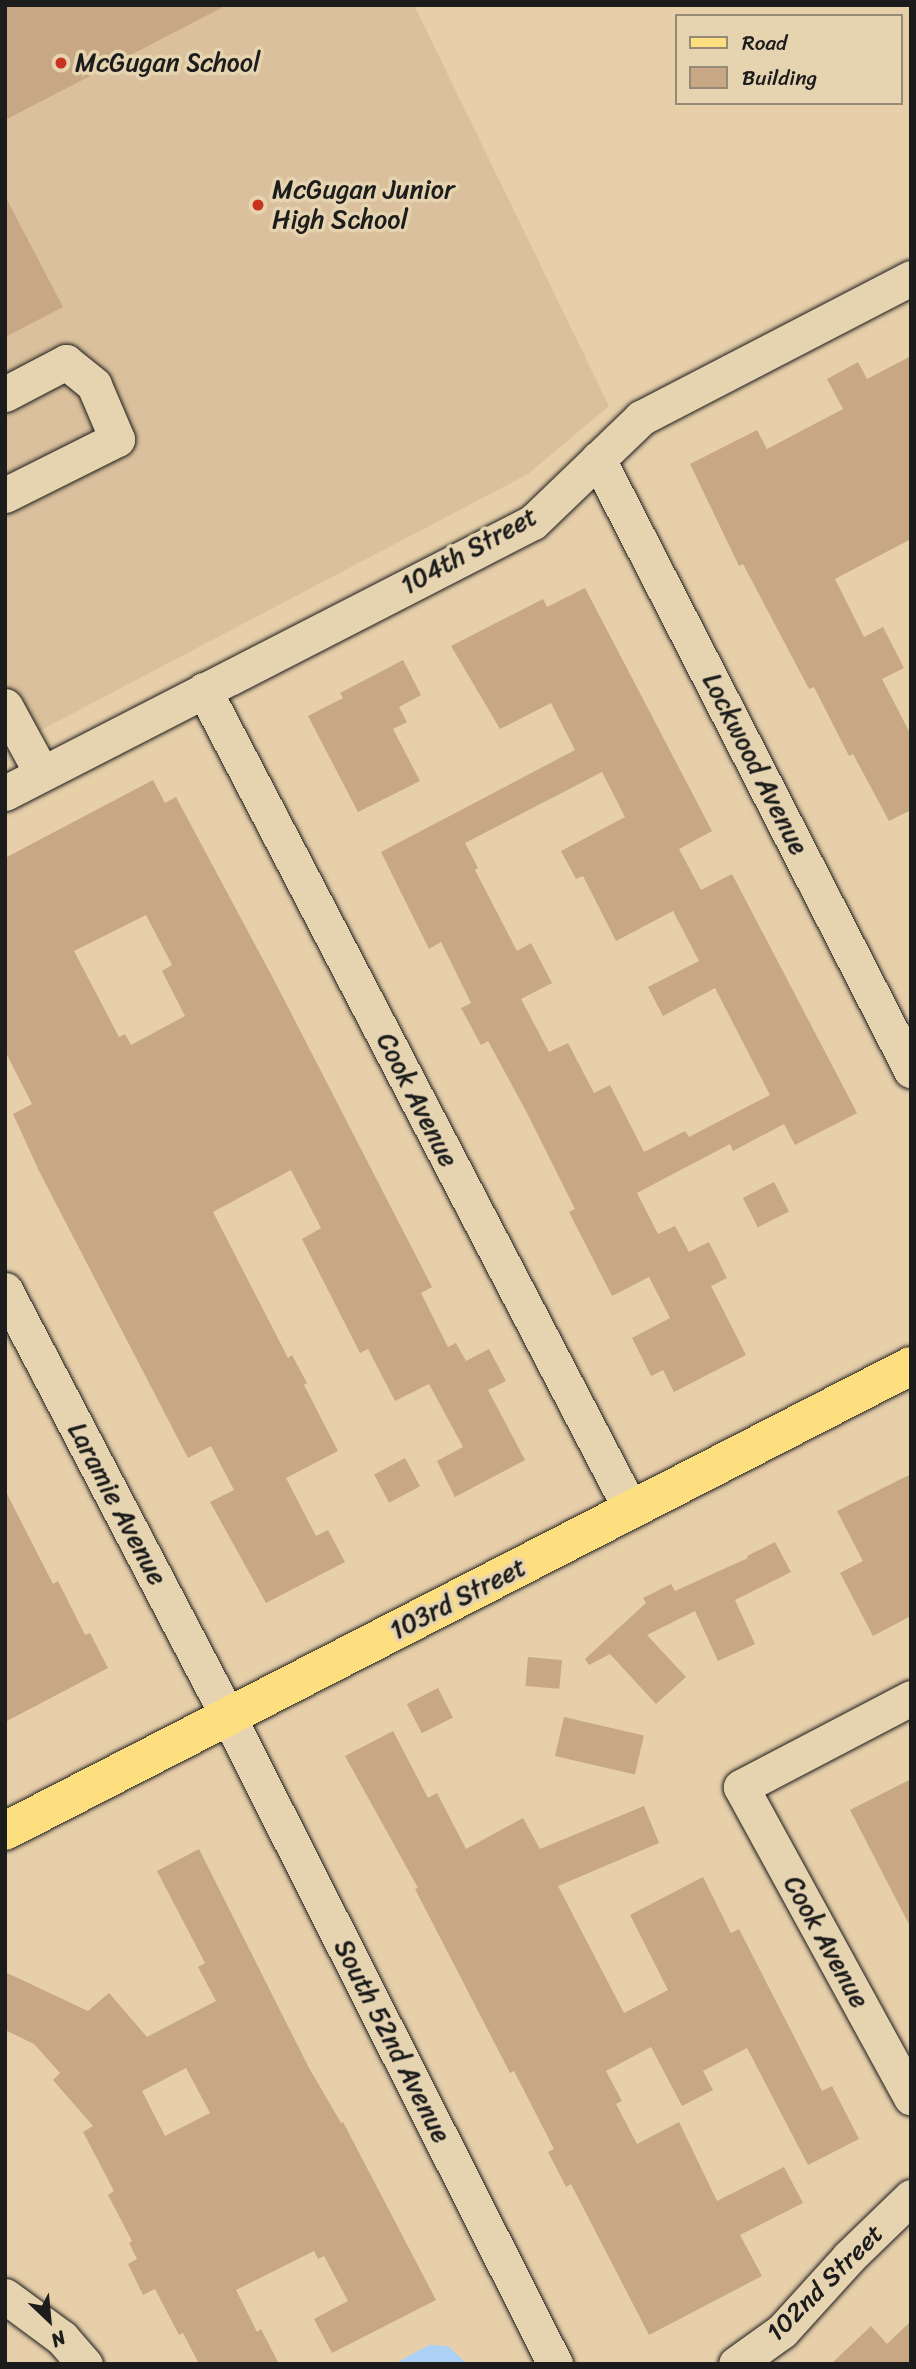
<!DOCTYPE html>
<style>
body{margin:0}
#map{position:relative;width:916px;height:2369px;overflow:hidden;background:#e7cfaa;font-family:Sriracha,sans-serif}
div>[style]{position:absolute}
.built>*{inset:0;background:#dac09c}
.water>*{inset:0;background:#acd1f5}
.building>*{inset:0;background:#c8a785;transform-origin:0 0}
.roads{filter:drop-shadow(0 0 2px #1c1c1c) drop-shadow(0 0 2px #1c1c1c)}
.minor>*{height:35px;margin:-17.5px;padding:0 17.5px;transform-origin:17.5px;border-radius:17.5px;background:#e6d4b1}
.major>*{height:38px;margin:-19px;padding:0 19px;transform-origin:19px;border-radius:19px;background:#fedf80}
.dots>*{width:19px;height:19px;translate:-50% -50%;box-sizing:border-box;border:4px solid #e6d4b1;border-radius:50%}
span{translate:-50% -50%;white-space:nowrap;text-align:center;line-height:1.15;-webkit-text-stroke:7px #e6d4b1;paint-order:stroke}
.poi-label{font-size:26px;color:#1c1c1c}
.left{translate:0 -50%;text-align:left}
.street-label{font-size:26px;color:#1c1c1c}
.frame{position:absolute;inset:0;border:7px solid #1c1c1c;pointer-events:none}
.legend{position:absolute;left:675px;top:14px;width:228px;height:91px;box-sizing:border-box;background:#e6d4b1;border:2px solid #958a75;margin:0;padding:9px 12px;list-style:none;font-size:21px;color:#1c1c1c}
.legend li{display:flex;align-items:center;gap:14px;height:35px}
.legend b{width:35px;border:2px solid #958a75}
.north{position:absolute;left:14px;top:2285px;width:70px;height:70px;-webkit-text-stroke:5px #e6d4b1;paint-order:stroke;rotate:154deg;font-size:19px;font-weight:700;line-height:28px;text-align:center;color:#1c1c1c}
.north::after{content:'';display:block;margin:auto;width:24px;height:32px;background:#1c1c1c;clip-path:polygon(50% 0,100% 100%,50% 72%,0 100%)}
</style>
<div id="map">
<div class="built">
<i style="clip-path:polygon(5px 5px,414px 5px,609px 406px,528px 474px,5px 749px)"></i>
</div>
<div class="water">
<i style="clip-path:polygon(429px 2345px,448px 2346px,467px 2364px,394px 2364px)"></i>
</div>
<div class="building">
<i style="clip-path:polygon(5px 5px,227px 5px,5px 120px)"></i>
<i style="clip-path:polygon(5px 196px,63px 307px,5px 337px)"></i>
<i style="clip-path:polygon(911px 356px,911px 539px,835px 579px,864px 637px,883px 627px,904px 668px,882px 679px,911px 735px,911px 810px,889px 821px,853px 754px,849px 756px,814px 687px,809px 689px,743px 564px,739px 566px,690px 464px,757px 430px,767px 449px,843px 409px,827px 379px,858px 362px,867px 379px)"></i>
<i style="clip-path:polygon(evenodd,585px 588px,712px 831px,679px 849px,701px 890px,732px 874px,857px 1113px,795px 1145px,784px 1124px,733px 1151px,730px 1144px,637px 1193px,658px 1234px,675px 1226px,689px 1252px,709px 1242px,727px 1278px,711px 1286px,746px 1355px,674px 1392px,663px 1370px,651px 1376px,632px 1338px,670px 1318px,649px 1277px,612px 1296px,569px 1212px,575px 1209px,527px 1113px,488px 1041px,481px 1045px,461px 1008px,471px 1003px,441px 942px,429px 949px,381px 852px,575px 750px,551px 703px,500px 729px,451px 646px,543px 599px,547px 607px,585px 588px,602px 772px,625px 817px,561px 851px,576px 879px,583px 876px,616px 941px,673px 911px,699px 961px,648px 987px,663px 1016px,715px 988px,770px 1095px,689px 1137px,685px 1131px,644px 1152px,610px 1085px,594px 1093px,568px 1043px,549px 1052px,521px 999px,552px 983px,531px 943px,517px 951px,475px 870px,478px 868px,465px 843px,602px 772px)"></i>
<i style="clip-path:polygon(403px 660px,421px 695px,399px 707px,407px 722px,393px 729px,420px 781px,358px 812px,308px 716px,343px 698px,340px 693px)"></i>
<i style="clip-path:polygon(evenodd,153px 780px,165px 803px,176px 797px,274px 980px,432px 1287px,421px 1293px,448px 1347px,456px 1343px,466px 1361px,489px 1349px,506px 1381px,488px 1390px,525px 1460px,455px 1497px,437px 1461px,463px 1447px,429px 1384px,395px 1401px,368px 1349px,360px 1353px,302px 1239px,321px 1228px,291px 1170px,213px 1212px,288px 1358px,292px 1355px,307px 1383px,304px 1385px,338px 1451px,286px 1478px,316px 1536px,328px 1530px,345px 1562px,266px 1603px,210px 1502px,234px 1490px,211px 1446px,188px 1458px,39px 1171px,13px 1114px,32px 1104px,5px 1051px,5px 858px,153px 780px,146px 915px,172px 965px,162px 971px,185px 1016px,131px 1045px,125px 1034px,119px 1037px,74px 951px,146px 915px)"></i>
<i style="left:774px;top:1182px;width:33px;height:35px;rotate:63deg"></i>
<i style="left:405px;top:1458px;width:32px;height:35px;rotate:62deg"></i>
<i style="clip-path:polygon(911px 1474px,911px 1616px,873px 1636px,840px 1573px,863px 1561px,837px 1511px)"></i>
<i style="clip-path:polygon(5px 1490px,53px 1584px,58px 1581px,85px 1635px,90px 1633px,108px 1668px,5px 1722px)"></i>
<i style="clip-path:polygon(775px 1542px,791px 1572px,735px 1600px,755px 1644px,718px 1661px,695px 1611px,647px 1635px,686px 1677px,656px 1704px,610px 1654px,589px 1665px,585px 1659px,646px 1603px,643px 1598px,671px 1584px,675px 1591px,748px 1558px,747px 1556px)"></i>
<i style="left:528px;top:1657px;width:34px;height:29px;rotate:5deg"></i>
<i style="left:438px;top:1688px;width:33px;height:35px;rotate:63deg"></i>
<i style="left:564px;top:1717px;width:82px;height:40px;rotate:13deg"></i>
<i style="clip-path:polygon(393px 1731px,428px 1798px,437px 1793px,466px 1849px,523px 1818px,540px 1849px,644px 1806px,659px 1843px,558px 1886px,624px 2013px,668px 1990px,630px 1915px,703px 1877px,731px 1933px,739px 1929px,822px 2091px,832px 2086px,859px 2139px,808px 2165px,747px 2048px,703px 2071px,713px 2090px,682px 2106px,651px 2047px,606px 2071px,622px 2101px,616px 2104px,637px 2144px,679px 2122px,717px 2201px,784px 2167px,803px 2203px,740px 2235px,762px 2276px,649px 2335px,571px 2184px,566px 2187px,548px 2152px,554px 2149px,514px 2071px,510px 2073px,415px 1889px,418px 1888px,345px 1756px)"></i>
<i style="clip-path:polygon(911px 1779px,911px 1928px,850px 1810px)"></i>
<i style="clip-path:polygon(evenodd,199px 1849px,308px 2066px,341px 2123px,343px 2122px,436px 2300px,332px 2353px,314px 2319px,348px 2301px,324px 2256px,318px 2259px,314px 2251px,236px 2290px,257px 2332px,261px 2329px,279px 2364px,199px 2364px,183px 2333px,179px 2335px,155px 2289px,143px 2295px,128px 2264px,137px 2259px,129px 2243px,132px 2241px,108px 2195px,114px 2191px,83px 2132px,93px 2126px,53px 2080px,60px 2073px,34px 2044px,5px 2030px,5px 1972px,88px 2011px,109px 1993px,147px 2037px,216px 2001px,198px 1967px,205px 1963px,157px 1871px,199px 1849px,186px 2068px,210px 2113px,165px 2136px,142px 2091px,186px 2068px)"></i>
<i style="clip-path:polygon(911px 2321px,911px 2364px,831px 2364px,871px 2326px,887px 2344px)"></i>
</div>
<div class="roads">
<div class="minor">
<i style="left:5px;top:394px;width:69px;rotate:-27.7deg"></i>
<i style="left:66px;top:362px;width:36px;rotate:39deg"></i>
<i style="left:94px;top:385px;width:59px;rotate:66.9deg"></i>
<i style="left:117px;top:439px;width:125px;rotate:153.4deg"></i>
<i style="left:598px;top:459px;width:687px;rotate:62.88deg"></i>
<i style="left:204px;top:690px;width:925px;rotate:62.49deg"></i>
<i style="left:5px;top:706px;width:77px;rotate:61.4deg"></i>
<i style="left:5px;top:793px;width:593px;rotate:-27.17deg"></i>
<i style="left:533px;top:522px;width:150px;rotate:-43.9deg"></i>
<i style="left:641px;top:418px;width:304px;rotate:-27.4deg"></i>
<i style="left:5px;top:1290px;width:483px;rotate:62.4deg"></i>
<i style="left:229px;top:1718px;width:724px;rotate:63.22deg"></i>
<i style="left:911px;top:1698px;width:192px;rotate:152.4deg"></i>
<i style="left:741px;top:1787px;width:354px;rotate:61.3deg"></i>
<i style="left:5px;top:2296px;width:71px;rotate:36.4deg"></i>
<i style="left:62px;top:2338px;width:35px;rotate:49deg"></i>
<i style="left:736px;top:2364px;width:57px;rotate:-35.7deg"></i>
<i style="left:782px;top:2331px;width:100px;rotate:-47.8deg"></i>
<i style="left:849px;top:2257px;width:86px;rotate:-44.1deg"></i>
</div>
<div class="major">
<i style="left:5px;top:1831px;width:1018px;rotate:-27.17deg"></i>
</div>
</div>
<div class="dots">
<i style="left:61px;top:63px;background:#c8321e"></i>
<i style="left:258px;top:205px;background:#c8321e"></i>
</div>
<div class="poi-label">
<span class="left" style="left:75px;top:63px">McGugan School</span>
<span class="left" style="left:272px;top:205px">McGugan Junior<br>High School</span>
</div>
<div class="street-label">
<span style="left:469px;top:551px;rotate:-29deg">104th Street</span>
<span style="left:755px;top:764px;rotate:63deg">Lockwood Avenue</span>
<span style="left:417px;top:1100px;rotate:63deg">Cook Avenue</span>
<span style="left:117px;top:1504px;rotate:62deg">Laramie Avenue</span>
<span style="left:458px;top:1599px;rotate:-27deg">103rd Street</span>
<span style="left:826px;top:1942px;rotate:61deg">Cook Avenue</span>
<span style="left:392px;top:2041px;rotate:63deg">South 52nd Avenue</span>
<span style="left:825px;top:2283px;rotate:-45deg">102nd Street</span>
</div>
<div class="frame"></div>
<ul class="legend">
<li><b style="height:9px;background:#fedf80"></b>Road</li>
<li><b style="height:19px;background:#c8a785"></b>Building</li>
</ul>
<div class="north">N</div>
</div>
